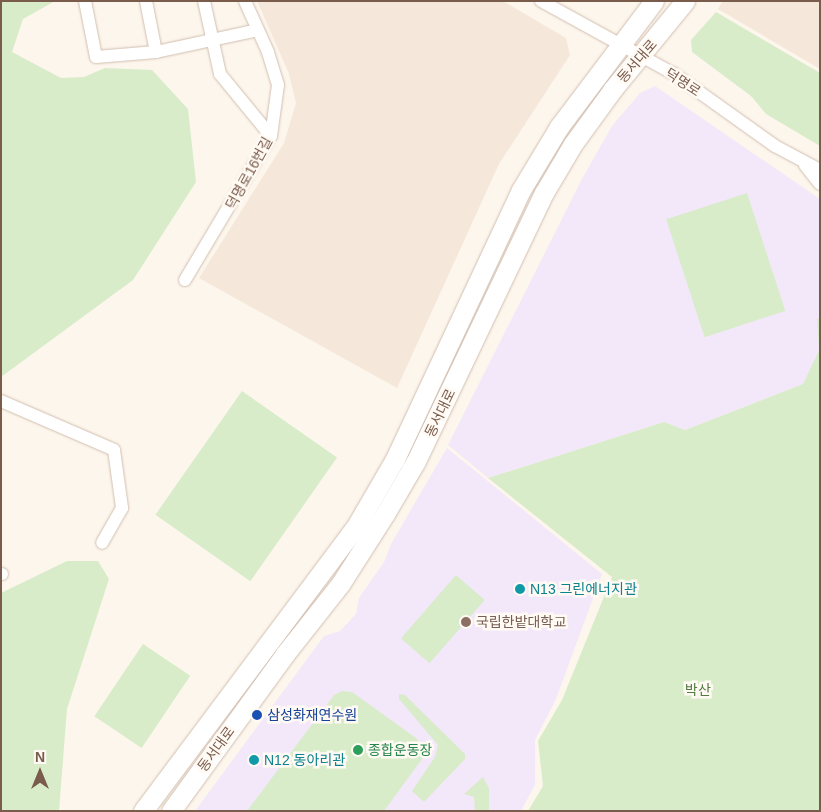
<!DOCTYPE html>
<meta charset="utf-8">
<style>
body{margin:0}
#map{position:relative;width:821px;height:812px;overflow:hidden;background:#fdf6ec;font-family:Helvetica,"Noto Sans KR",sans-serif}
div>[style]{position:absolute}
.residential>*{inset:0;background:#f5e8da}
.education>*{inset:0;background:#f3e8fa}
.green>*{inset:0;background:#d8ecc9;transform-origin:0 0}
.roads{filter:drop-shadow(0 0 1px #d1beb0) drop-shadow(0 0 1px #d1beb0)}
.street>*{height:12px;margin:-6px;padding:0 6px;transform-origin:6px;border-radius:6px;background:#fff}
.secondary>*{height:19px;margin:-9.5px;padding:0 9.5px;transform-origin:9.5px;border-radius:9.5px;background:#fff}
.dots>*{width:14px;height:14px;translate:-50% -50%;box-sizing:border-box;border:2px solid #fffaf3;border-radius:50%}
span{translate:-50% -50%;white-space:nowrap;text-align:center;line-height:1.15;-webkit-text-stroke:5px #fffaf3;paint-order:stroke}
.street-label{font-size:14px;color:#7a5c4d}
.culture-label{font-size:14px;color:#0d838f}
.left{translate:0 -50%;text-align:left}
.education-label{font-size:14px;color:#785e54}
.park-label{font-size:14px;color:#537a41}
.transit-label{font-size:14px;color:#164399}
.leisure-label{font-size:14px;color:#27864d}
.frame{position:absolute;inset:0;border:2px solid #7a5c4d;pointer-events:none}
.north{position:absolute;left:15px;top:747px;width:50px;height:50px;-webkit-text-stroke:4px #fffaf3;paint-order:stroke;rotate:0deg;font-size:14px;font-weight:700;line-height:20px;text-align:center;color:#7a5c4d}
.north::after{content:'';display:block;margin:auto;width:18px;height:22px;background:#7a5c4d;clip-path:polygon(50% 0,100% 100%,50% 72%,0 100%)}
</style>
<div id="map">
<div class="residential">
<i style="clip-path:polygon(257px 1px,503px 1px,566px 38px,570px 55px,499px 164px,397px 388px,199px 278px,284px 143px,296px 103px,289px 74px)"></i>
<i style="clip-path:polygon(723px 1px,820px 1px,820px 69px,718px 9px)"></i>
</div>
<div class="education">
<i style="clip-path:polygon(655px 86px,820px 199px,819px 350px,803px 384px,685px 430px,664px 422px,488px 478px,448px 445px,582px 179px,612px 126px,640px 93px)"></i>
<i style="clip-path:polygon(447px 448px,602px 574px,556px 699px,535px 740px,535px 785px,521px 811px,195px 811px,324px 636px,340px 631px,356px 614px,359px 598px,384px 562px,391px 544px)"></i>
</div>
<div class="green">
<i style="clip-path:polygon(1px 1px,55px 1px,23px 19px,12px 52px,61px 78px,84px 77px,105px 68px,152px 70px,188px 109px,196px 182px,133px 280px,1px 377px)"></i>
<i style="clip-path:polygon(716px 12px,820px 73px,820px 146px,766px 114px,751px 96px,692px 52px,691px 40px)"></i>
<i style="left:747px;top:193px;width:124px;height:85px;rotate:72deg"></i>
<i style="clip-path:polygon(820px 318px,820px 811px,528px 811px,543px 786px,538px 741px,562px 700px,612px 577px,488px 478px,664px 422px,685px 430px,803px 384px,819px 350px,817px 319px)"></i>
<i style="left:242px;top:391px;width:116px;height:151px;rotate:35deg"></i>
<i style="clip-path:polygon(67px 561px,98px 561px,109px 579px,67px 709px,59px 811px,1px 811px,1px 593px)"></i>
<i style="left:456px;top:575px;width:38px;height:84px;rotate:41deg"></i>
<i style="left:143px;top:644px;width:57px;height:87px;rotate:34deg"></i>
<i style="clip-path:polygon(352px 692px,416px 738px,423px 747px,422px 759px,384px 811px,247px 811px,334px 695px,342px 691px)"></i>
<i style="clip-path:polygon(399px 694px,405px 695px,465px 754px,465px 759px,424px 802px,412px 791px,435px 757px,438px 745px,399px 699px)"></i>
<i style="clip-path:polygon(483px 777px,489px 788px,489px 811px,475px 811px,474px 797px,464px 794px)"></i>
</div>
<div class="roads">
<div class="street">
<i style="left:85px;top:1px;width:57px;rotate:78.9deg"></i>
<i style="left:96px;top:57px;width:60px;rotate:-4.8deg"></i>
<i style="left:156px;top:52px;width:104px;rotate:-12.2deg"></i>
<i style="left:146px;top:1px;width:52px;rotate:78.9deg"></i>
<i style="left:204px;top:1px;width:75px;rotate:77.6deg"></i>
<i style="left:220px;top:74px;width:80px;rotate:50.6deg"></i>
<i style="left:541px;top:1px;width:152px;rotate:28.8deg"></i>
<i style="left:674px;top:74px;width:124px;rotate:35.5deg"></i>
<i style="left:775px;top:146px;width:51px;rotate:28.1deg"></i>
<i style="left:805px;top:165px;width:24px;rotate:52deg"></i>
<i style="left:185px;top:280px;width:168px;rotate:-59.2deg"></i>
<i style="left:271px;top:136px;width:51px;rotate:-82.2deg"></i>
<i style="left:278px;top:85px;width:34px;rotate:-107deg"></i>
<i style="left:268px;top:52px;width:56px;rotate:-114.3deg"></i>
<i style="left:1px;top:401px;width:123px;rotate:23.4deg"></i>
<i style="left:114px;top:450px;width:59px;rotate:82.1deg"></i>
<i style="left:122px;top:508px;width:40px;rotate:119.7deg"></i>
<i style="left:1px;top:574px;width:1px"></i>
</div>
<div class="secondary">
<i style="left:143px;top:811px;width:354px;rotate:-53.2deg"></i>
<i style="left:355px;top:528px;width:80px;rotate:-59.9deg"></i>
<i style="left:395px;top:459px;width:297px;rotate:-64.9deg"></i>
<i style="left:521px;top:190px;width:74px;rotate:-58.9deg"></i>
<i style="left:559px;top:127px;width:158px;rotate:-53deg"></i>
<i style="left:171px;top:811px;width:194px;rotate:-54deg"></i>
<i style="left:285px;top:654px;width:90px;rotate:-51.7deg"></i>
<i style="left:341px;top:583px;width:82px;rotate:-57.5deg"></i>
<i style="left:385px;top:514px;width:61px;rotate:-59.7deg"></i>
<i style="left:416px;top:461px;width:297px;rotate:-64.5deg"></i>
<i style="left:544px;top:193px;width:57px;rotate:-59.4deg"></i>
<i style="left:573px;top:144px;width:68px;rotate:-54deg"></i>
<i style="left:613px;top:89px;width:114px;rotate:-50.7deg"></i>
</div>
</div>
<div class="dots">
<i style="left:520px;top:589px;background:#0f9aa8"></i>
<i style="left:466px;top:622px;background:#8d6e63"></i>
<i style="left:257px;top:715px;background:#1a4fb4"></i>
<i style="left:358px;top:750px;background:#2e9e5b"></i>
<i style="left:254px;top:760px;background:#0f9aa8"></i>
</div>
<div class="street-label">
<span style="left:637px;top:61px;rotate:-49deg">동서대로</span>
<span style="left:683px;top:82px;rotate:33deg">덕명로</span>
<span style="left:249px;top:173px;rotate:-61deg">덕명로16번길</span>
<span style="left:440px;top:413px;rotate:-64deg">동서대로</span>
<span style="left:216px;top:749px;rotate:-54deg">동서대로</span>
</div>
<div class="culture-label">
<span class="left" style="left:530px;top:589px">N13 그린에너지관</span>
<span class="left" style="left:264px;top:760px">N12 동아리관</span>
</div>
<div class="education-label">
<span class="left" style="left:476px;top:622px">국립한밭대학교</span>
</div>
<div class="park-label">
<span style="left:698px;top:690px">박산</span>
</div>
<div class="transit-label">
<span class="left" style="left:267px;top:715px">삼성화재연수원</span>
</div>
<div class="leisure-label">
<span class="left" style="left:368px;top:750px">종합운동장</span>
</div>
<div class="frame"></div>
<div class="north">N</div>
</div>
